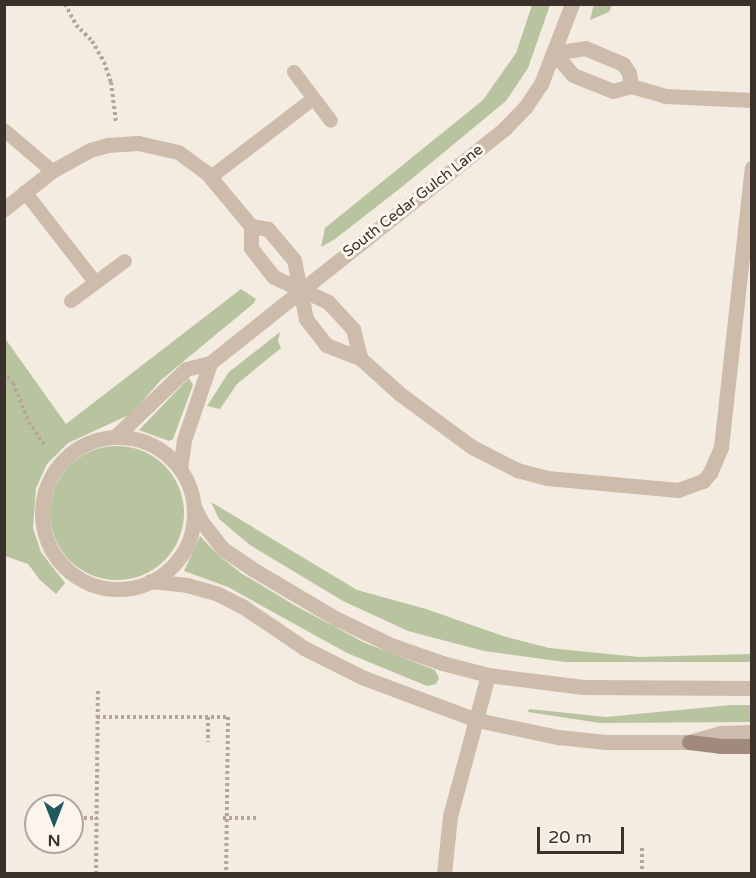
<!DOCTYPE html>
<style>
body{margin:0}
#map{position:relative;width:756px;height:878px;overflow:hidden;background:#f4ebe1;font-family:"Varela Round",sans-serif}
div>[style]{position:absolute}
.green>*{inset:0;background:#b8c4a0}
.round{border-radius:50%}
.path>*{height:4px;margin-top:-2px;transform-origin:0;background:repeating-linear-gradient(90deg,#b9a596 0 3px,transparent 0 6px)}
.service>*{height:14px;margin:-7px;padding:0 7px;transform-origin:7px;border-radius:7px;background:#cdbbac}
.minor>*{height:15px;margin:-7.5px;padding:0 7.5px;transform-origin:7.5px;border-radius:7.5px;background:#cdbbac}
.minor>.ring{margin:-7.5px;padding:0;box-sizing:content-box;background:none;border:15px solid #cdbbac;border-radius:50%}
.secondary>*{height:15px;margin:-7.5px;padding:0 7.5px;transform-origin:7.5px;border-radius:7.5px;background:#a18a7d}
span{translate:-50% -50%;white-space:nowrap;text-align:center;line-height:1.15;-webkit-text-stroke:6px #fbf5ee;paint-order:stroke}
.street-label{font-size:15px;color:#3b302b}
.frame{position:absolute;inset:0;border:6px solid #3b302b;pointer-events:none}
.north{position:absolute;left:24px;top:794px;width:60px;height:60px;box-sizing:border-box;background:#fbf5ee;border:2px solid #aea6a0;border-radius:50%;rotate:180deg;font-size:16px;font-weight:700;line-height:24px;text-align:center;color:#3b302b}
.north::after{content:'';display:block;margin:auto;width:21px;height:27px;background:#1f5a5e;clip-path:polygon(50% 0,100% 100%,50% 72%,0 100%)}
.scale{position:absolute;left:537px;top:827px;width:87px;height:27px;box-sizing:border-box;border:3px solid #3b302b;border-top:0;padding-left:8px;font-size:18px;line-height:21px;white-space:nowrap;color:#3b302b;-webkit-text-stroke:4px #fbf5ee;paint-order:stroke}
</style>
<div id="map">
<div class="green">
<i style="clip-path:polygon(594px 4px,612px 4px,612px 5px,609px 12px,590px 20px)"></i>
<i style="clip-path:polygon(532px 5px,550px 5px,528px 68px,506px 101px,403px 186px,335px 239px,321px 247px,325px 228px,483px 100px,516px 53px)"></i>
<i style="clip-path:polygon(241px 289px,256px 299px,254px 303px,161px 380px,131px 414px,68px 443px,47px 464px,36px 488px,33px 528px,41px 552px,65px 583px,56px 594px,40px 580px,28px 564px,5px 556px,4px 337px,66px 424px)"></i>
<i style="clip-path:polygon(280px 332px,278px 341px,281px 348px,237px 384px,220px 409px,207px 406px,229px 372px)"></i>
<i style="clip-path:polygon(189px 378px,193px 385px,173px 439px,169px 441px,139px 430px)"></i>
<i class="round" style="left:50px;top:446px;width:134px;height:134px"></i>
<i style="clip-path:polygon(211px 502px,357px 590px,426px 609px,506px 637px,549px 648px,639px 657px,751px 654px,751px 662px,565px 662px,484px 651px,408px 631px,343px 601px,250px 545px,219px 519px)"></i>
<i style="clip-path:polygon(200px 536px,218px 555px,241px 573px,294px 605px,365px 643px,435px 670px,439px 678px,436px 684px,427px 686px,347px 653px,228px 587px,184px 571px)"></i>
<i style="clip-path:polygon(731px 705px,751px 705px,751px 722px,600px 723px,528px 712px,529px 709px,606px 717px)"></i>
</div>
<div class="path">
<i style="left:65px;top:4px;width:24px;rotate:62deg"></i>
<i style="left:76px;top:25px;width:23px;rotate:45deg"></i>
<i style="left:92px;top:41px;width:24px;rotate:60deg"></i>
<i style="left:104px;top:62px;width:21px;rotate:71deg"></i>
<i style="left:111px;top:82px;width:40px;rotate:82.9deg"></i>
<i style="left:4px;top:372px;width:14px;rotate:51deg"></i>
<i style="left:13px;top:383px;width:42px;rotate:67.7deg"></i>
<i style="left:29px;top:422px;width:29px;rotate:56deg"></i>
<i style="left:97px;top:717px;width:131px"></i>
<i style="left:228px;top:717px;width:157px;rotate:90.7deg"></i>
<i style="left:208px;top:717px;width:25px;rotate:90deg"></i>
<i style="left:72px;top:818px;width:25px"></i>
<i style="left:223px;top:818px;width:33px"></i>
<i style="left:642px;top:848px;width:26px;rotate:90deg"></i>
<i style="left:96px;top:874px;width:186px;rotate:-89.4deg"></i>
</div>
<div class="service">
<i style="left:294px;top:72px;width:61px;rotate:52.9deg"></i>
<i style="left:4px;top:130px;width:63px;rotate:40.5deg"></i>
<i style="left:211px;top:177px;width:128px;rotate:-37.4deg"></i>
<i style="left:25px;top:192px;width:114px;rotate:52.1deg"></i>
<i style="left:71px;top:301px;width:67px;rotate:-36.5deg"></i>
</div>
<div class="minor">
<i style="left:554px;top:53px;width:29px;rotate:49deg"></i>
<i style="left:573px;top:75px;width:43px;rotate:21.8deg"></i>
<i style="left:613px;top:91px;width:19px;rotate:-16deg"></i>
<i style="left:631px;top:86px;width:35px;rotate:16deg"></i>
<i style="left:665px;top:96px;width:87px;rotate:2.6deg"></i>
<i style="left:554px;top:53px;width:31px;rotate:-9deg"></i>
<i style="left:585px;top:48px;width:41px;rotate:22.8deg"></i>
<i style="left:623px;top:64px;width:11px;rotate:56deg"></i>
<i style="left:629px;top:73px;width:13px;rotate:81deg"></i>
<i style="left:4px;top:209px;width:61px;rotate:-38.4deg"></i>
<i style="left:52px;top:171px;width:43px;rotate:-28.9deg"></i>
<i style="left:90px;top:150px;width:19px;rotate:-16deg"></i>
<i style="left:108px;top:145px;width:30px;rotate:-4deg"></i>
<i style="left:138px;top:143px;width:41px;rotate:12.7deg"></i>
<i style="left:178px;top:152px;width:34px;rotate:36deg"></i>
<i style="left:206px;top:172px;width:70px;rotate:50.2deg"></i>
<i style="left:251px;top:226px;width:22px;rotate:90deg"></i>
<i style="left:251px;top:248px;width:37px;rotate:52deg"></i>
<i style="left:274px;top:277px;width:60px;rotate:24.8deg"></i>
<i style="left:328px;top:302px;width:37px;rotate:47deg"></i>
<i style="left:353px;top:329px;width:30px;rotate:76deg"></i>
<i style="left:251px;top:226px;width:17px;rotate:10deg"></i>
<i style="left:268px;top:229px;width:40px;rotate:50deg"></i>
<i style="left:294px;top:260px;width:60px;rotate:78.5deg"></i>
<i style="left:306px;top:319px;width:33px;rotate:52deg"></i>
<i style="left:326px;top:345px;width:36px;rotate:21deg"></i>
<i style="left:360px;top:358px;width:54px;rotate:42deg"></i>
<i style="left:400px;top:394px;width:89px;rotate:36.4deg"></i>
<i style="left:472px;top:447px;width:51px;rotate:27.1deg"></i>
<i style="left:517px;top:470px;width:31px;rotate:15deg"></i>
<i style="left:547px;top:478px;width:132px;rotate:5.2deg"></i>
<i style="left:678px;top:490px;width:27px;rotate:-20deg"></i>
<i style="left:703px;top:481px;width:11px;rotate:-49deg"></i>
<i style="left:710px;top:473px;width:28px;rotate:-67deg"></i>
<i style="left:721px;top:447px;width:281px;rotate:-83.7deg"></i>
<i style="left:116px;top:436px;width:97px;rotate:-43.7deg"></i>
<i style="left:186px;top:369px;width:25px;rotate:-14deg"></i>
<i style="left:210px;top:363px;width:377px;rotate:-38.5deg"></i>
<i style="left:505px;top:128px;width:30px;rotate:-46deg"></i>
<i style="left:526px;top:106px;width:27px;rotate:-56deg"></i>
<i style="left:541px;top:84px;width:86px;rotate:-68.8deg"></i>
<i class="ring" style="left:42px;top:437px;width:137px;height:137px"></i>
<i style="left:180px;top:469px;width:29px;rotate:-82deg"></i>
<i style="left:184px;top:440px;width:81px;rotate:-71.3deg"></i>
<i style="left:194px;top:507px;width:16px;rotate:63deg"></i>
<i style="left:201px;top:521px;width:36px;rotate:52deg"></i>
<i style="left:223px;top:549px;width:37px;rotate:34deg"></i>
<i style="left:254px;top:570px;width:96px;rotate:30.6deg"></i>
<i style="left:337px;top:619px;width:60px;rotate:25.7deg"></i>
<i style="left:391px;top:645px;width:54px;rotate:19.4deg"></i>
<i style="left:442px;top:663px;width:48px;rotate:14.6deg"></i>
<i style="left:488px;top:675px;width:96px;rotate:7.2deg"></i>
<i style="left:583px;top:687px;width:169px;rotate:0.3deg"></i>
<i style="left:150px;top:581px;width:37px;rotate:6deg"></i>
<i style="left:187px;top:585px;width:32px;rotate:16deg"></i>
<i style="left:218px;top:594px;width:27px;rotate:27deg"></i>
<i style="left:242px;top:606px;width:75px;rotate:34.1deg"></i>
<i style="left:304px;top:648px;width:67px;rotate:26.6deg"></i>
<i style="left:364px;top:678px;width:121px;rotate:20.4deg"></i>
<i style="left:477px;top:720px;width:83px;rotate:11.9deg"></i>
<i style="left:558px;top:737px;width:48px;rotate:5.9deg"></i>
<i style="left:606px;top:742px;width:83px"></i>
<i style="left:689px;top:742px;width:32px;rotate:-16deg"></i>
<i style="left:720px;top:733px;width:32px;rotate:-2deg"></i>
<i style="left:444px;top:874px;width:58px;rotate:-84.1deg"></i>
<i style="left:450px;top:816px;width:146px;rotate:-74.9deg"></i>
</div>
<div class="secondary">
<i style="left:689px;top:742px;width:31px;rotate:7deg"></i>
<i style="left:720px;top:746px;width:32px"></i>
</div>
<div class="street-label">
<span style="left:413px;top:201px;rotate:-38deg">South Cedar Gulch Lane</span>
</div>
<div class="frame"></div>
<div class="north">N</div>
<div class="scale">20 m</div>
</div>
